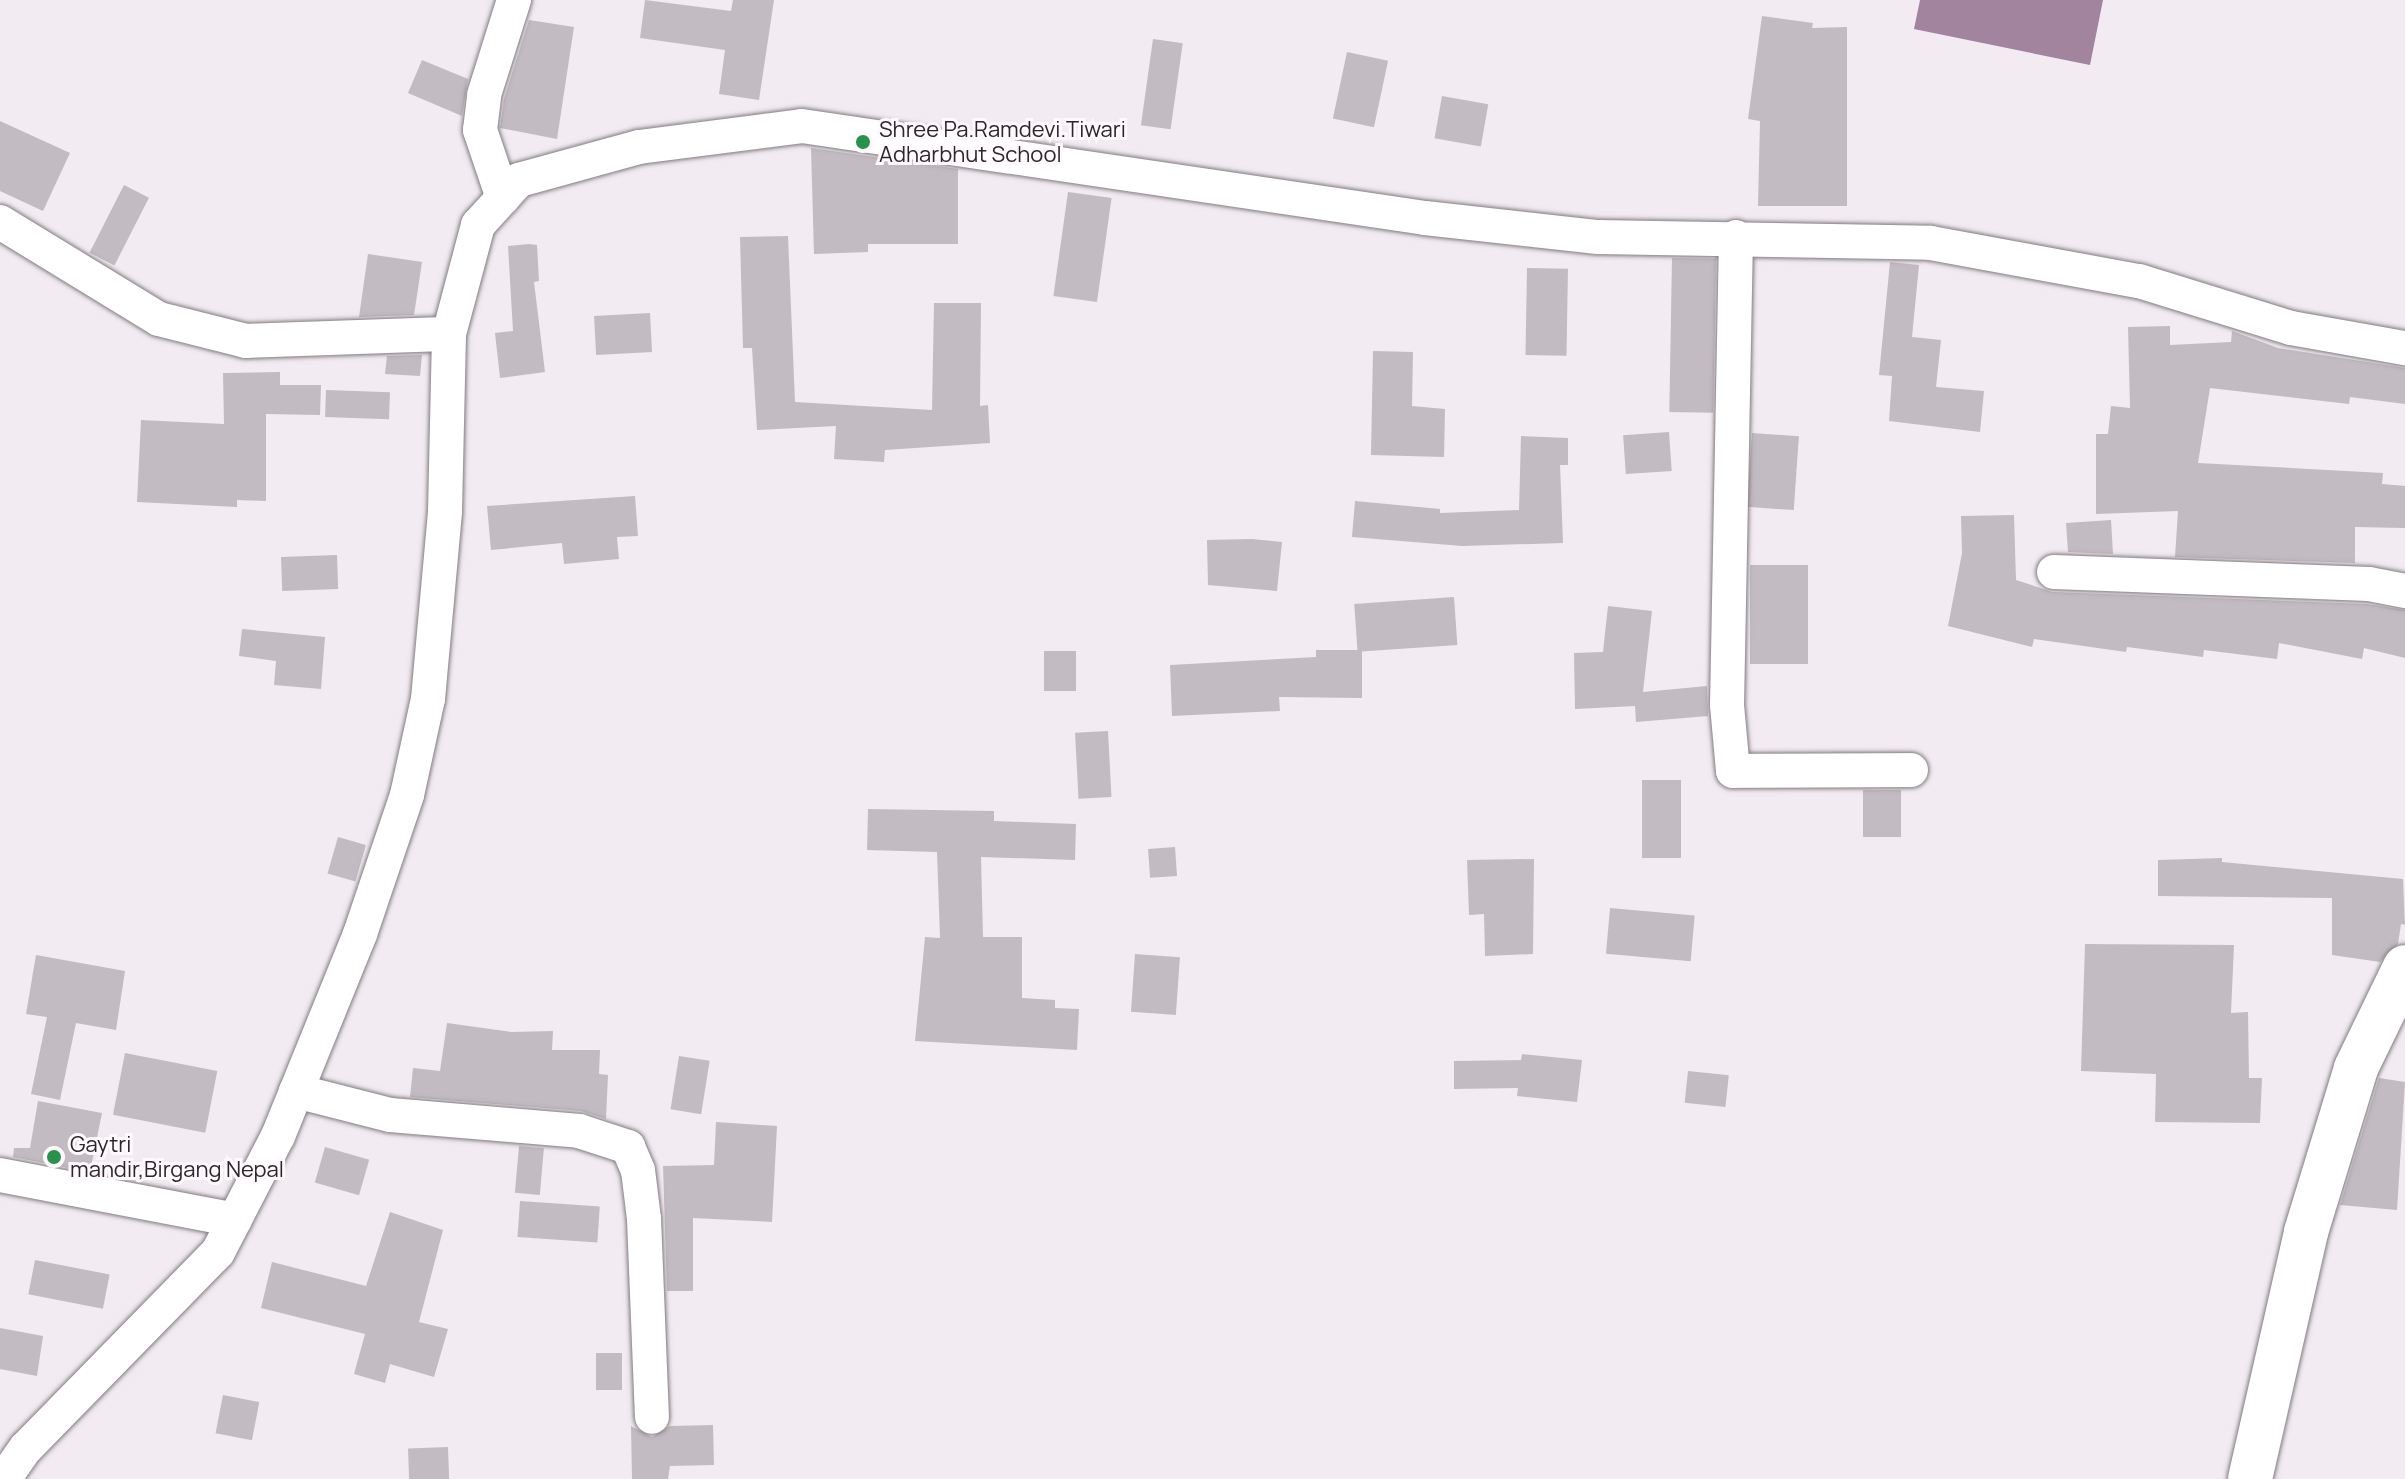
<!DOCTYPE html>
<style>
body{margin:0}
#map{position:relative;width:2405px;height:1479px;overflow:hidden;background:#f2ebf1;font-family:Manrope,sans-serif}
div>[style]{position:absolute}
.water>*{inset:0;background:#a2849e}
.building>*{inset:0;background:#c2bbc1;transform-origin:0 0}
.roads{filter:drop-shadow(0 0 2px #827b81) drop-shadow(0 0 2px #827b81)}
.street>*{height:34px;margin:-17px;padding:0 17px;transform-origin:17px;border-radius:17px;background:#fff}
.secondary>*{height:44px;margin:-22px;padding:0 22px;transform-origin:22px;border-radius:22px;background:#fff}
.dots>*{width:22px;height:22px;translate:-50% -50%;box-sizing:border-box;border:4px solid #fff9fe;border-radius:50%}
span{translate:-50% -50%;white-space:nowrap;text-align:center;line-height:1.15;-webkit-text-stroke:6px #fff9fe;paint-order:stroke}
.poi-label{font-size:22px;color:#2b282b}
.left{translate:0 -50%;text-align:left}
</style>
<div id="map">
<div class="water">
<i style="clip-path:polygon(1920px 0,2103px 0,2090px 65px,1914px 29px)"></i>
</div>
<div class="building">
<i style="clip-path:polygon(645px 0,731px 11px,733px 0,774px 0,759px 100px,719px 94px,725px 50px,640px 38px)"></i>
<i style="clip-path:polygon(1762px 16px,1813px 23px,1812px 28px,1847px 27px,1847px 206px,1758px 206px,1760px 121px,1748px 119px)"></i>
<i style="clip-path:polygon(529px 20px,574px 27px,557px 139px,500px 128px,504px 99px)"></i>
<i style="left:1153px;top:39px;width:30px;height:87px;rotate:8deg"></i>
<i style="left:1347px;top:52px;width:42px;height:68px;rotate:12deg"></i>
<i style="clip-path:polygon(422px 60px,468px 79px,462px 116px,408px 93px)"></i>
<i style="left:1442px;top:96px;width:47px;height:43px;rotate:10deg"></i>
<i style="clip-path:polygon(0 121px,70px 153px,43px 211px,0 191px)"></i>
<i style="clip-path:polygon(811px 148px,958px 169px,958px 244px,868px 244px,868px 252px,814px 254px)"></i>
<i style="left:124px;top:185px;width:28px;height:76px;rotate:27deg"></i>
<i style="left:1068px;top:192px;width:44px;height:105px;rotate:8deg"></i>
<i style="clip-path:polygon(788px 236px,795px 402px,932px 410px,934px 303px,981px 303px,980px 406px,988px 405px,990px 443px,885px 450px,884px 462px,834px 459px,836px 426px,757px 430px,752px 348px,743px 348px,740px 237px)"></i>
<i style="clip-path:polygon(529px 244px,537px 245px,539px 281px,534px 282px,545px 372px,500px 378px,495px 333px,513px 331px,508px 246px)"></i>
<i style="clip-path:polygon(368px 254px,422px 262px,414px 315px,359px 317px)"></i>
<i style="left:1672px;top:258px;width:44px;height:154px;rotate:1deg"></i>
<i style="clip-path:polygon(1890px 262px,1919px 265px,1912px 337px,1941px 340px,1936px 387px,1984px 391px,1980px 432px,1889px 421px,1892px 376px,1879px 375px)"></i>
<i style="left:1527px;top:268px;width:41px;height:87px;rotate:1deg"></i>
<i style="left:650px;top:313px;width:39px;height:56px;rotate:87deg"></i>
<i style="clip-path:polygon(2170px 326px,2170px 345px,2231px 342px,2232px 331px,2278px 348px,2405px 368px,2405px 404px,2350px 397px,2349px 404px,2210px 388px,2198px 463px,2383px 473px,2382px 484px,2405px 486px,2405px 528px,2355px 527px,2355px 563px,2175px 557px,2178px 511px,2096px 514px,2096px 434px,2108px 434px,2111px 406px,2130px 408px,2128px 327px)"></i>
<i style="clip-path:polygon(1373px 351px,1413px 352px,1412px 406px,1445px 409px,1444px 457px,1371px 455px)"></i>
<i style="clip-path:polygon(422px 355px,420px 376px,385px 374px,387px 356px)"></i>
<i style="clip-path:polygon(280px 372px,280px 385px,321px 385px,320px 415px,266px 414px,266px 501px,237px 500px,237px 507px,137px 502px,141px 420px,224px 424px,223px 373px)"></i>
<i style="left:326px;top:390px;width:64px;height:27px;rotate:2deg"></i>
<i style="left:1669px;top:432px;width:39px;height:46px;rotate:86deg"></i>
<i style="left:1752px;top:433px;width:47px;height:74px;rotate:4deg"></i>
<i style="clip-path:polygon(1521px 436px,1568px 438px,1568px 465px,1560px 465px,1563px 543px,1462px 546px,1352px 537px,1355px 501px,1440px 509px,1440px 513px,1519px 510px)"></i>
<i style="clip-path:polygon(635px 496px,638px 536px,617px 537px,619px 559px,564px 564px,562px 543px,491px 550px,487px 506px)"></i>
<i style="clip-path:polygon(2014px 515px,2016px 580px,2053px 592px,2367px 604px,2405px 610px,2405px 658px,2364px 648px,2362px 659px,2279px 643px,2277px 659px,2204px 650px,2203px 657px,2127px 647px,2126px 652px,2034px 639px,2032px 647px,1948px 626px,1962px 553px,1961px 516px)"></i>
<i style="clip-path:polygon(2111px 520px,2113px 554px,2068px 552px,2066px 523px)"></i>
<i style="clip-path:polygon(1252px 539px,1282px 542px,1277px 591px,1208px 585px,1207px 540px)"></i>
<i style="left:337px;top:555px;width:34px;height:56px;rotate:88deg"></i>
<i style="left:1750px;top:565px;width:58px;height:99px"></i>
<i style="left:1454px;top:597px;width:48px;height:100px;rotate:86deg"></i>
<i style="clip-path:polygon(1608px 606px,1652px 611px,1643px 692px,1707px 686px,1708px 716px,1636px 722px,1635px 706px,1575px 709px,1574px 653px,1603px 652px)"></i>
<i style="clip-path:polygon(242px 629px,325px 637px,321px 689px,274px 685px,276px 661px,239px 656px)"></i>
<i style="clip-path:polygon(1316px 650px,1362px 650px,1362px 698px,1279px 697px,1280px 711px,1172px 716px,1170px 665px,1316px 657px)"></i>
<i style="left:1044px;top:651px;width:32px;height:40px"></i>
<i style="left:1108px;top:731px;width:66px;height:33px;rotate:87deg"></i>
<i style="left:1642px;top:780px;width:39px;height:78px"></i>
<i style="left:1863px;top:790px;width:38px;height:47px"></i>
<i style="clip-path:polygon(868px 809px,994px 811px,994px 821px,1076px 824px,1075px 860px,981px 857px,983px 937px,1022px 937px,1022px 998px,1055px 1000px,1055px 1008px,1079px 1009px,1077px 1050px,915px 1041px,925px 937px,940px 938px,937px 852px,867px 850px)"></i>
<i style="left:338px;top:837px;width:29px;height:38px;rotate:16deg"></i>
<i style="left:1175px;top:847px;width:29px;height:27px;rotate:86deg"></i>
<i style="clip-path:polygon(2222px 858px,2222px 862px,2403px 879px,2405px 925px,2401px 924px,2398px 944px,2380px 962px,2332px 955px,2332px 898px,2158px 896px,2158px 860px)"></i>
<i style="clip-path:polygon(1534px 859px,1533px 954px,1485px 956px,1484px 914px,1469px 915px,1467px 860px)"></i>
<i style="left:1610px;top:908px;width:85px;height:46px;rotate:5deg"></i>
<i style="clip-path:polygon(2085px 944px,2234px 945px,2231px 1013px,2248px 1012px,2249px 1078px,2262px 1078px,2260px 1123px,2155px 1122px,2156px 1074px,2081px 1071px)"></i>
<i style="left:1135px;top:954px;width:45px;height:58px;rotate:4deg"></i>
<i style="clip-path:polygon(36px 955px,125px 971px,116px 1030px,76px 1023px,60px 1100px,31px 1094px,47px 1017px,26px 1014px)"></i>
<i style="clip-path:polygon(447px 1023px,511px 1032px,553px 1031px,552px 1050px,600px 1050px,599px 1074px,608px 1075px,606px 1119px,581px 1111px,410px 1097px,413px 1068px,440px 1071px)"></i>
<i style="left:125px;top:1053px;width:94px;height:63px;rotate:11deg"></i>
<i style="clip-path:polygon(1522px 1054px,1582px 1060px,1577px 1102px,1517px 1096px,1518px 1088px,1454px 1089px,1454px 1061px,1521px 1060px)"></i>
<i style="left:679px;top:1056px;width:31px;height:54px;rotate:9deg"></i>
<i style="left:1688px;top:1071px;width:41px;height:32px;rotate:6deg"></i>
<i style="clip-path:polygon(2379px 1078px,2405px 1082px,2397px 1210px,2340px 1205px)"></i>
<i style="clip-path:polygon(38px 1101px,102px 1113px,90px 1172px,13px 1157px,14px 1148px,30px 1148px)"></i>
<i style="clip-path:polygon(716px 1122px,777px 1126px,772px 1222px,693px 1218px,693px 1291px,667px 1291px,663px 1166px,714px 1165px)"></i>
<i style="left:519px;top:1146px;width:25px;height:47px;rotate:5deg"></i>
<i style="left:325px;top:1147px;width:46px;height:37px;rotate:16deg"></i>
<i style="left:520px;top:1201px;width:80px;height:36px;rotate:4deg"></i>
<i style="clip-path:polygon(390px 1212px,443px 1230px,419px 1322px,448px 1329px,434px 1377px,390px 1364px,385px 1383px,354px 1374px,365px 1334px,261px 1308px,272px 1262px,366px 1286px)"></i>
<i style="left:35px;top:1260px;width:76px;height:35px;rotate:11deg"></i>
<i style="clip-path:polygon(0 1328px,43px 1336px,37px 1376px,0 1369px)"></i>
<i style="left:596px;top:1353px;width:26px;height:37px"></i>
<i style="left:223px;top:1395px;width:37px;height:39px;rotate:11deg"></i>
<i style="clip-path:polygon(713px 1425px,714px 1465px,670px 1466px,668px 1479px,632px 1479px,631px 1426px,652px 1437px,670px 1426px)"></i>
<i style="left:448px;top:1447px;width:32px;height:40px;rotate:88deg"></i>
</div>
<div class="roads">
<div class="street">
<i style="left:503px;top:198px;width:72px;rotate:-108.7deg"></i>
<i style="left:480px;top:130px;width:35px;rotate:-83deg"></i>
<i style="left:484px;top:95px;width:100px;rotate:-72.5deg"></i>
<i style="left:0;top:222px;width:186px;rotate:31.4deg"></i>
<i style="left:159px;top:319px;width:90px;rotate:14.2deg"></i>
<i style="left:246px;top:341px;width:203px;rotate:-2deg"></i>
<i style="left:1736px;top:237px;width:468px;rotate:91.1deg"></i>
<i style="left:1727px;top:705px;width:66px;rotate:84.8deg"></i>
<i style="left:1733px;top:771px;width:178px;rotate:-0.3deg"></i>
<i style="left:2054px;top:572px;width:315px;rotate:2.2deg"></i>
<i style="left:2369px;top:584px;width:37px;rotate:11deg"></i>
<i style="left:296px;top:1091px;width:97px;rotate:14.3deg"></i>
<i style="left:390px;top:1115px;width:190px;rotate:4.8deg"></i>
<i style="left:579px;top:1131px;width:52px;rotate:18.1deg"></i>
<i style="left:628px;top:1147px;width:25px;rotate:67deg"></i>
<i style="left:638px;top:1170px;width:49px;rotate:83deg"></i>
<i style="left:644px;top:1219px;width:198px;rotate:87.7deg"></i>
<i style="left:0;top:1175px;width:239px;rotate:10.8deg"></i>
<i style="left:4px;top:1479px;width:38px;rotate:-55deg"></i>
<i style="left:26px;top:1448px;width:274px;rotate:-45.6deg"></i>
<i style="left:218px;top:1252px;width:131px;rotate:-62.7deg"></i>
<i style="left:278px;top:1136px;width:218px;rotate:-67.9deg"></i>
<i style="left:360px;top:934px;width:147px;rotate:-71.3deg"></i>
<i style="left:407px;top:795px;width:98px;rotate:-77.7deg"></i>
<i style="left:428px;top:699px;width:189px;rotate:-84.8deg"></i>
<i style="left:445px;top:511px;width:177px;rotate:-88.7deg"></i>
<i style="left:449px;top:334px;width:113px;rotate:-75.1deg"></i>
<i style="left:478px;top:225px;width:61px;rotate:-47.7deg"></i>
<i style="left:519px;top:180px;width:124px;rotate:-15.4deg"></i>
<i style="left:639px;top:147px;width:164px;rotate:-7.3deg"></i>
<i style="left:802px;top:126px;width:630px;rotate:8.4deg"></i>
<i style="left:1425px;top:218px;width:174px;rotate:6.3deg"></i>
<i style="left:1598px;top:237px;width:333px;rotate:1deg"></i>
<i style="left:1931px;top:243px;width:211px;rotate:10.4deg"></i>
<i style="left:2139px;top:281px;width:159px;rotate:17.2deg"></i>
<i style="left:2291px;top:328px;width:116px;rotate:10deg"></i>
</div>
<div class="secondary">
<i style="left:2250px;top:1479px;width:253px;rotate:-77.2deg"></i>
<i style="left:2306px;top:1232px;width:171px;rotate:-73deg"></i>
<i style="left:2356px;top:1068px;width:112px;rotate:-64.1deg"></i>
</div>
</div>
<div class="dots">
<i style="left:863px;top:142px;background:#26924a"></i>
<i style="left:54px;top:1157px;background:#26924a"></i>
</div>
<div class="poi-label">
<span class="left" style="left:879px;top:142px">Shree Pa.Ramdevi.Tiwari<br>Adharbhut School</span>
<span class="left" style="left:70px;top:1157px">Gaytri<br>mandir,Birgang Nepal</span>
</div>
</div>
